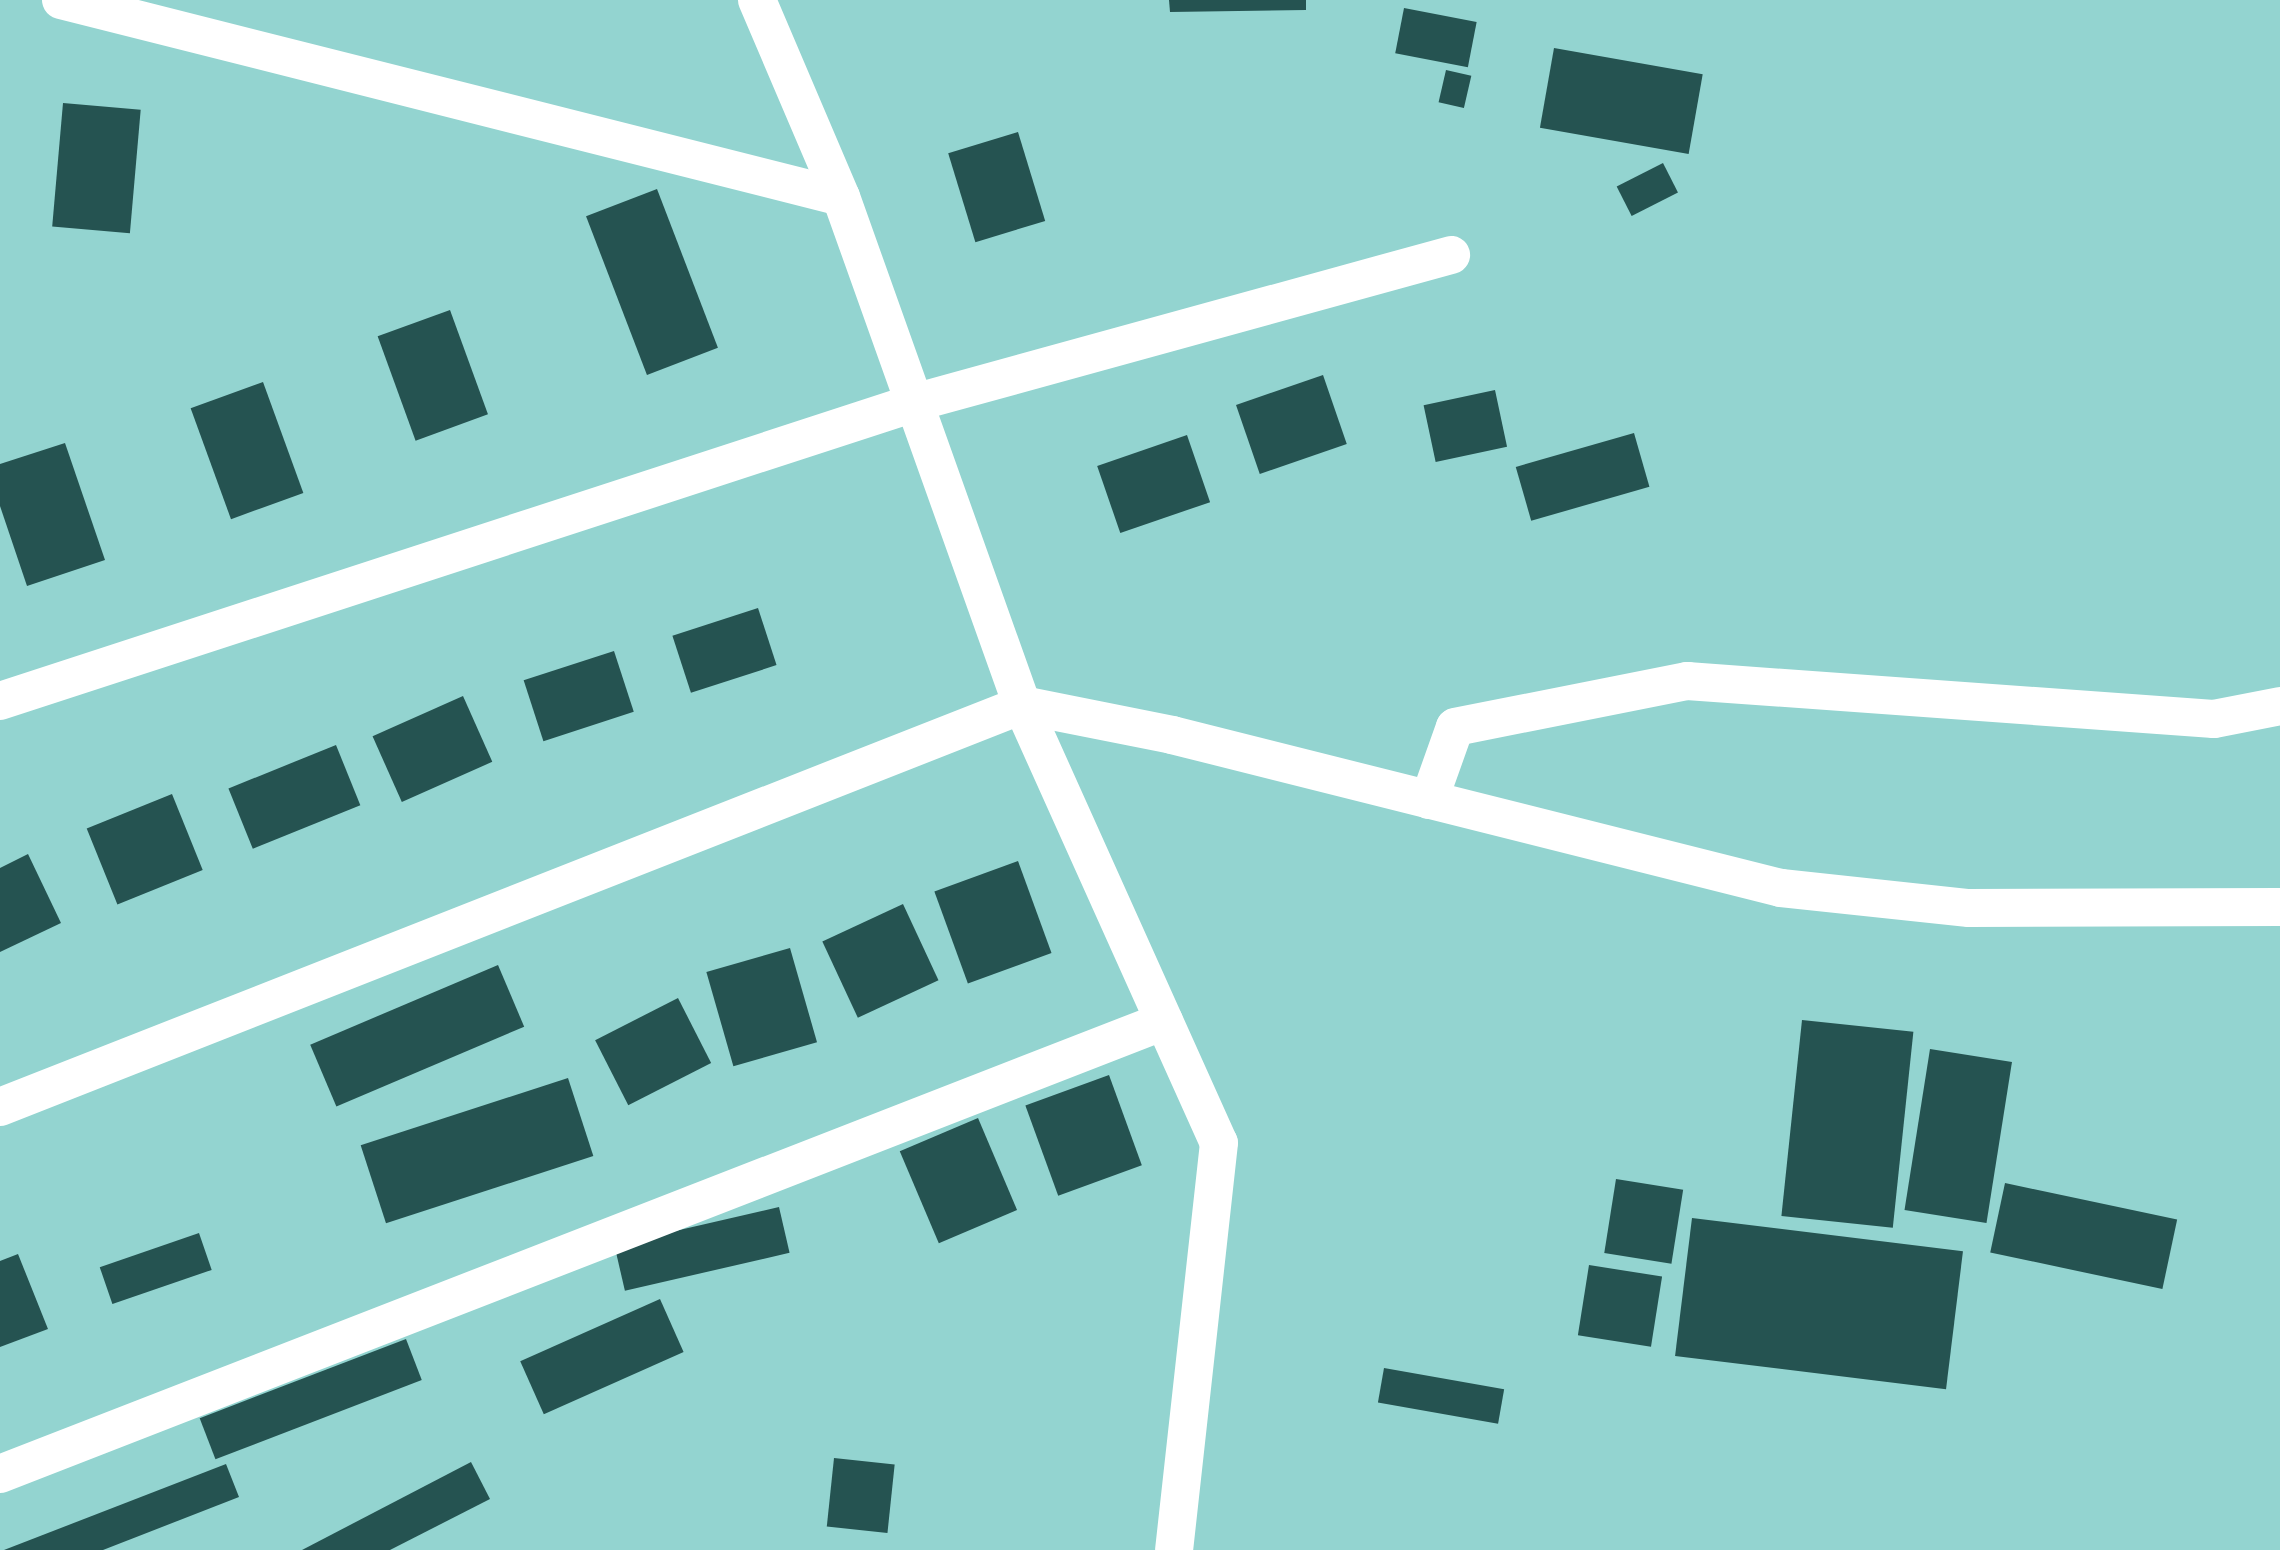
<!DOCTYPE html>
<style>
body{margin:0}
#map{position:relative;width:2280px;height:1550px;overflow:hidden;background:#93d4d0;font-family:"Libre Baskerville",serif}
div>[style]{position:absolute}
.building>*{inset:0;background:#255351;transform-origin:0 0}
.minor>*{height:38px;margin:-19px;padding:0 19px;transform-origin:19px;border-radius:19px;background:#fff}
span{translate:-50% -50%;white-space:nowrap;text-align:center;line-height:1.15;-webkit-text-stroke:8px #93d4d0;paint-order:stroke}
</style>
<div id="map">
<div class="building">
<i style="clip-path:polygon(1169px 0,1306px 0,1306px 10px,1170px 12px)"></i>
<i style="left:1404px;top:8px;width:74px;height:46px;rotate:11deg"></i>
<i style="left:1554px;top:48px;width:151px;height:81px;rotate:10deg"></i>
<i style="left:1446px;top:70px;width:26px;height:33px;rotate:13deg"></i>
<i style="left:63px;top:103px;width:78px;height:124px;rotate:5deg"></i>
<i style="left:1018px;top:132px;width:93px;height:73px;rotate:73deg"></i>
<i style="left:1663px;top:163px;width:33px;height:52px;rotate:63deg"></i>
<i style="left:657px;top:189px;width:170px;height:76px;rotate:69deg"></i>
<i style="left:450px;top:310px;width:111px;height:77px;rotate:70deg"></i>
<i style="left:1323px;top:375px;width:73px;height:92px;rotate:71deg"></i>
<i style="left:263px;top:382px;width:118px;height:77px;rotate:70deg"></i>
<i style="left:1495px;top:390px;width:58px;height:73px;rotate:78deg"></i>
<i style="left:1634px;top:433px;width:56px;height:123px;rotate:74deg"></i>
<i style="left:1187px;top:435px;width:71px;height:95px;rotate:71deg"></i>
<i style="clip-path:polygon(65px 443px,105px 560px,27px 586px,0 506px,0 464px)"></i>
<i style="left:758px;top:608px;width:60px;height:90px;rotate:72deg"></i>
<i style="left:614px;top:651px;width:64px;height:95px;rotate:72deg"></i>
<i style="left:463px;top:696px;width:72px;height:99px;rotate:66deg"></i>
<i style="left:336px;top:745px;width:65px;height:116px;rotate:68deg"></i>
<i style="left:172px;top:794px;width:82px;height:92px;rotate:68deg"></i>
<i style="clip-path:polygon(28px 854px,61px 923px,0 952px,0 868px)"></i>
<i style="left:1018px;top:861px;width:98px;height:89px;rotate:70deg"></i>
<i style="left:903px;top:904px;width:84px;height:89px;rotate:65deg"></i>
<i style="left:790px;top:948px;width:98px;height:87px;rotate:74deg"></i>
<i style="left:498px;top:965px;width:67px;height:204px;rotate:67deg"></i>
<i style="left:678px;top:998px;width:73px;height:93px;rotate:63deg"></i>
<i style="left:1802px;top:1020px;width:112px;height:197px;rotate:6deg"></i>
<i style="left:1930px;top:1049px;width:83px;height:163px;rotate:9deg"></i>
<i style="left:1109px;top:1075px;width:96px;height:89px;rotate:70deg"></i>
<i style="left:568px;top:1078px;width:82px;height:218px;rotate:72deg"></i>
<i style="left:978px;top:1118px;width:100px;height:85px;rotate:67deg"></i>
<i style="left:1616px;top:1179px;width:68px;height:75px;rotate:9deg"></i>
<i style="left:2005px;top:1183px;width:176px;height:71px;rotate:12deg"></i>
<i style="left:779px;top:1207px;width:47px;height:169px;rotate:77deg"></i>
<i style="left:1692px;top:1218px;width:273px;height:139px;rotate:7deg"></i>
<i style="left:199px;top:1233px;width:39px;height:105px;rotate:71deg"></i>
<i style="clip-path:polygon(18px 1254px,48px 1329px,0 1347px,0 1261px)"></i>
<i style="left:1589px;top:1265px;width:74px;height:71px;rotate:9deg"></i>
<i style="left:660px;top:1299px;width:58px;height:153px;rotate:66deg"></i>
<i style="left:406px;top:1339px;width:44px;height:221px;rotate:69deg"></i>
<i style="left:1384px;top:1368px;width:122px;height:35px;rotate:10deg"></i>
<i style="left:834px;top:1458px;width:61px;height:69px;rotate:6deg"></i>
<i style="clip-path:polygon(471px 1462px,490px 1499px,390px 1550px,302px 1550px)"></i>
<i style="clip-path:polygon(226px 1464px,239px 1497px,103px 1550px,4px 1550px)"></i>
</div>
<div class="minor">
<i style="left:61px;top:0;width:804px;rotate:14.17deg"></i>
<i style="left:757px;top:0;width:214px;rotate:66.9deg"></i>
<i style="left:841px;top:197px;width:539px;rotate:70.39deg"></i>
<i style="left:1022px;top:705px;width:480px;rotate:65.8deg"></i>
<i style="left:1219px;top:1143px;width:409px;rotate:96.3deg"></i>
<i style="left:0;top:701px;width:965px;rotate:-18.06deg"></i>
<i style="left:917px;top:402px;width:554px;rotate:-15.39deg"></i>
<i style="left:1429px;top:800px;width:77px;rotate:-70.4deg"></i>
<i style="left:1455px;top:727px;width:237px;rotate:-11.2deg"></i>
<i style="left:1687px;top:681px;width:528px;rotate:4.12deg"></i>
<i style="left:2214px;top:719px;width:67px;rotate:-11.1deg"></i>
<i style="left:0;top:1107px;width:1098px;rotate:-21.47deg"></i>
<i style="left:1022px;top:705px;width:153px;rotate:11.3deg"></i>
<i style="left:1172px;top:735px;width:628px;rotate:14.1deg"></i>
<i style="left:1781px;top:888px;width:189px;rotate:6.1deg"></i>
<i style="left:1969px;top:908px;width:311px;rotate:-0.2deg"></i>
<i style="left:0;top:1474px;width:1249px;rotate:-21.26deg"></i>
</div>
</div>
